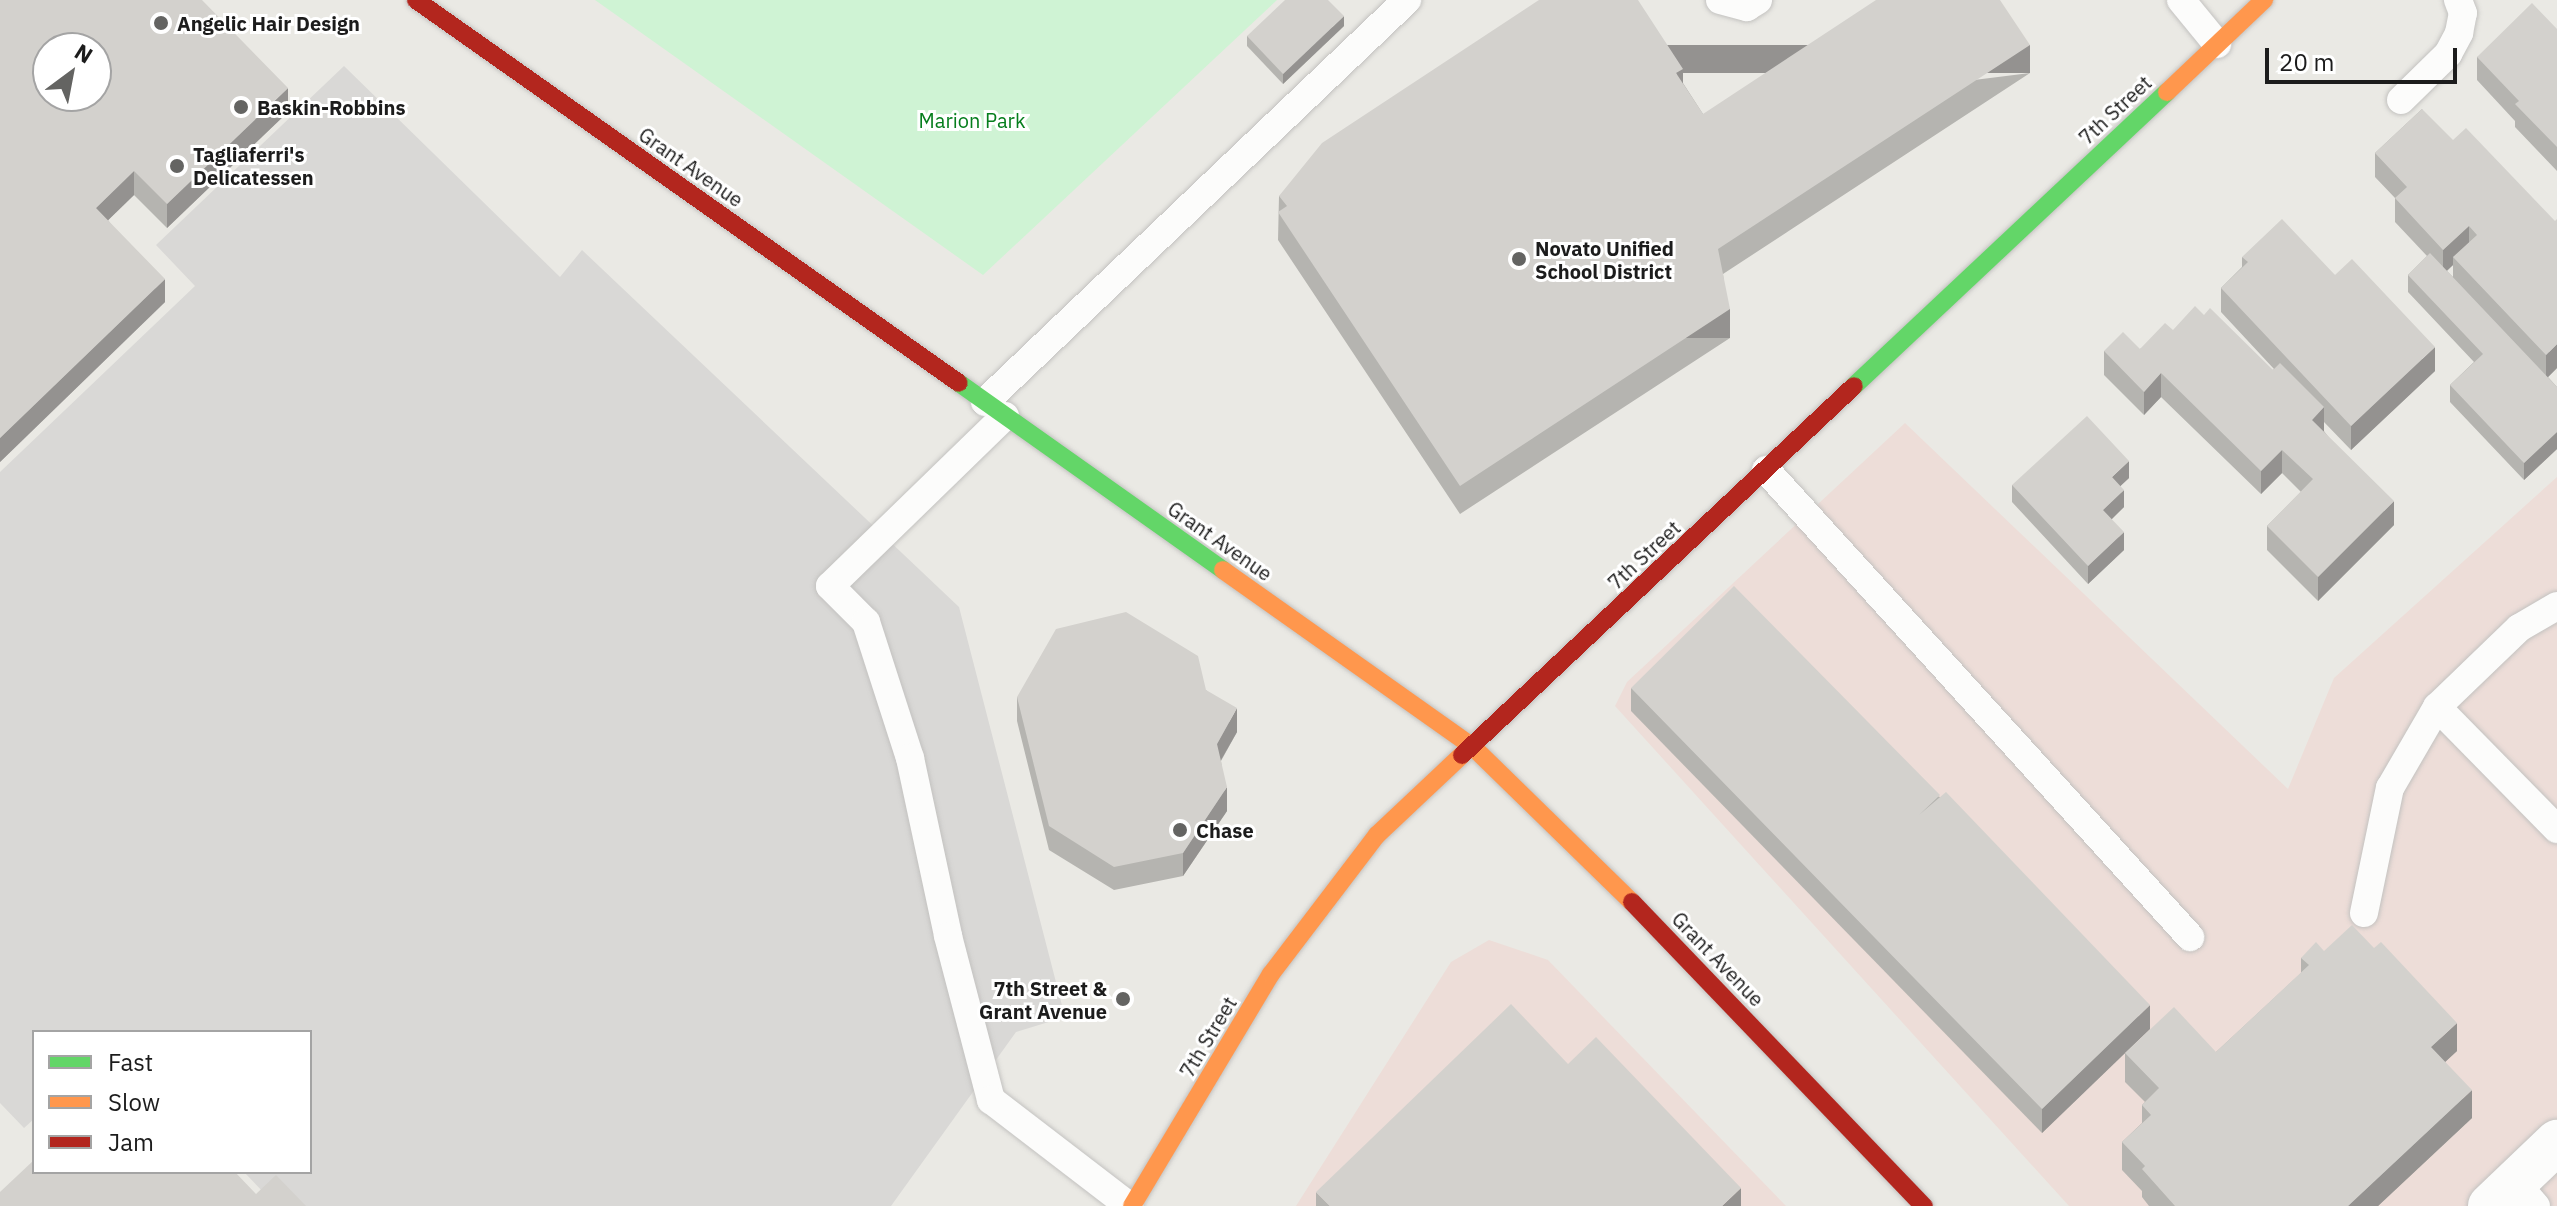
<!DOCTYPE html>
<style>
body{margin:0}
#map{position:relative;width:2557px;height:1206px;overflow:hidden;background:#eae9e4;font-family:"IBM Plex Sans",sans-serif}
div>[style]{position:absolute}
.commercial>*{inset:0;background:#edddd8}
.park>*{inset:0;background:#cff3d4}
.parking>*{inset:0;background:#d9d8d6}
.roads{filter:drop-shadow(0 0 2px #c3c2c0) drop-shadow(0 0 2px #c3c2c0)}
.lane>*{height:28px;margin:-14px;padding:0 14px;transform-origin:14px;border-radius:14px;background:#fcfcfb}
.street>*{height:44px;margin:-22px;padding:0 22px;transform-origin:22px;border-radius:22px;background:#fcfcfb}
.fast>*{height:18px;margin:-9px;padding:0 9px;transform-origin:9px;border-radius:9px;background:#63d668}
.slow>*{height:18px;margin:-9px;padding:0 9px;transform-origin:9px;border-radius:9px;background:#ff974d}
.jam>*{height:18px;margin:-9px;padding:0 9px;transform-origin:9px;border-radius:9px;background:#b3261e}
.wall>*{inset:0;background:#b5b4b0}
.shaded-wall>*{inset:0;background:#949290;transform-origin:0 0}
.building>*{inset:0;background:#d3d1cd}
.dots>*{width:22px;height:22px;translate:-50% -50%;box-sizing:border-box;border:4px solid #fff;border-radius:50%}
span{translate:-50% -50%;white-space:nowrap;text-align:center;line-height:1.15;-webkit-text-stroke:6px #fff;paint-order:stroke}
.poi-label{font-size:20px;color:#1c1c1c;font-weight:700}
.left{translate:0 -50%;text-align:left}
.right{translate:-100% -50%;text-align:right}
.street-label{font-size:20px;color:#1c1c1c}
.park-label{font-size:20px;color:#067e1d}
.legend{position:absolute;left:32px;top:1030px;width:280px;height:144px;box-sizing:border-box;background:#fff;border:2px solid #a4a4a4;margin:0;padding:10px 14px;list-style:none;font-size:24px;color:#1c1c1c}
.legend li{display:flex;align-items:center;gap:16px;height:40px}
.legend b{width:40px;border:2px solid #a4a4a4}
.north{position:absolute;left:32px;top:32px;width:80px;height:80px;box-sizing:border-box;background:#fff;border:2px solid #a4a4a4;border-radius:50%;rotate:32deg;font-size:22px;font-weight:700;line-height:32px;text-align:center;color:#1c1c1c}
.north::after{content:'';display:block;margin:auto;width:28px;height:36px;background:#646462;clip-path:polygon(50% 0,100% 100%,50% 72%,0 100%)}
.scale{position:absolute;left:2265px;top:48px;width:192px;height:36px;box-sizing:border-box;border:4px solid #1c1c1c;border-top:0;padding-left:10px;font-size:24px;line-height:28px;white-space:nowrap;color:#1c1c1c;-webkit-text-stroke:6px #fff;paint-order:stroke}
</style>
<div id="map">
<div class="commercial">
<i style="clip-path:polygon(1905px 423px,2288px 789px,2334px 678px,2557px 477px,2557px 1206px,2069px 1206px,1615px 706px,1627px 682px)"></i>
<i style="clip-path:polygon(1489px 940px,1548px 960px,1786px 1206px,1296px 1206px,1451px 962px)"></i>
</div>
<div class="park">
<i style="clip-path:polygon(595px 0,1277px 0,983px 275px)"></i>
</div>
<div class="parking">
<i style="clip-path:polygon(344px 66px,560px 277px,582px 250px,959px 607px,1065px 1017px,1016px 1032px,891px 1206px,292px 1206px,265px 1194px,244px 1172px,310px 1172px,310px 1032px,34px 1032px,34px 1119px,24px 1128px,0 1103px,0 472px,195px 286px,156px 245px)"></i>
</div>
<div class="roads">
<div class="lane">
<i style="left:1720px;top:0;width:28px;rotate:15deg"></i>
<i style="left:1747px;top:7px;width:13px;rotate:-32deg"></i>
<i style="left:2181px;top:0;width:57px;rotate:50.7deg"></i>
<i style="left:2401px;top:100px;width:66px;rotate:-44.4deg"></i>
<i style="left:2448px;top:54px;width:24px;rotate:-62deg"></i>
<i style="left:2459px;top:33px;width:20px;rotate:-79deg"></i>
<i style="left:2463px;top:13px;width:14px;rotate:-111deg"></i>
<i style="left:985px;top:402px;width:583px;rotate:-43.61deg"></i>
<i style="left:1005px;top:416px;width:244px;rotate:135.8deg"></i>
<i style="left:830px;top:586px;width:51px;rotate:45deg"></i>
<i style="left:866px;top:622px;width:143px;rotate:72.1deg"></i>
<i style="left:910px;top:758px;width:182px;rotate:77.9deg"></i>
<i style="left:948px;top:936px;width:170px;rotate:75.3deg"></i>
<i style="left:991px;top:1100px;width:174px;rotate:37.5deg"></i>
<i style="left:1766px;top:470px;width:631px;rotate:47.76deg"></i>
<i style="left:2437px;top:707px;width:171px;rotate:45.5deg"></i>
<i style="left:2364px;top:913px;width:128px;rotate:-78.3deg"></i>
<i style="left:2390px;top:788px;width:94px;rotate:-59.9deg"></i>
<i style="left:2437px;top:707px;width:114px;rotate:-43.9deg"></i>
<i style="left:2519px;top:628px;width:44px;rotate:-30.1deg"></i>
<i style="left:2515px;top:1182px;width:32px;rotate:49deg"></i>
</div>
<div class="street">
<i style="left:2490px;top:1206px;width:93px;rotate:-43.7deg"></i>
</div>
<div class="fast">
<i style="left:959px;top:383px;width:324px;rotate:35.3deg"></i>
<i style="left:1854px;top:386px;width:429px;rotate:-43.2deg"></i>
</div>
<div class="slow">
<i style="left:2167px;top:92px;width:134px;rotate:-43.5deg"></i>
<i style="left:1223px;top:570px;width:306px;rotate:35.3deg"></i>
<i style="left:1473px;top:747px;width:222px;rotate:44.3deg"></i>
<i style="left:1132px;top:1206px;width:270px;rotate:-59.1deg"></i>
<i style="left:1271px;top:974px;width:175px;rotate:-52.7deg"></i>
<i style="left:1377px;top:835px;width:117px;rotate:-43.3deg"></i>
</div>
<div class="jam">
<i style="left:416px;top:0;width:664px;rotate:35.2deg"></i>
<i style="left:1462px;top:755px;width:538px;rotate:-43.27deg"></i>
<i style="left:1632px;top:902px;width:422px;rotate:46.2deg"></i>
</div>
</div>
<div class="wall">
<i style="clip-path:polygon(0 0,288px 112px,167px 228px,134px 195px,108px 220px,165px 302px,0 462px)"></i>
<i style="clip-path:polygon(1344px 26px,1283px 84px,1247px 46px,1247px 36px)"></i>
<i style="clip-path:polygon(2557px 29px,2557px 171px,2515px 127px,2515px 121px,2477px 80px,2477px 57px)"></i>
<i style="clip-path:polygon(2030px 73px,1723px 274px,1730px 338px,1460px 514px,1278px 240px,1279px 196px,1683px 83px,1703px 114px)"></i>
<i style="clip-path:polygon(evenodd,2422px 109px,2557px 368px,2548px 377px,2557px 387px,2557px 449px,2524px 480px,2450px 402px,2450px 385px,2474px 362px,2408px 292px,2408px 275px,2427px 256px,2395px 222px,2395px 198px,2375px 177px,2375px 153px,2422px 109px,2453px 265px,2453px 277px,2447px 271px,2453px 265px)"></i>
<i style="clip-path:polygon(2242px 257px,2335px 275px,2435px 371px,2351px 450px,2324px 422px,2324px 431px,2394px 525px,2318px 601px,2267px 550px,2267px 526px,2301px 492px,2282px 473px,2261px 494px,2161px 397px,2144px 415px,2104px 375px,2104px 351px,2140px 349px,2173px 330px,2273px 370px,2274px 369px,2221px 312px,2221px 288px,2242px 267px)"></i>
<i style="clip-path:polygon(2129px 478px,2120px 486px,2124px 507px,2111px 519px,2124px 550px,2088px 584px,2012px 502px,2012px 485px)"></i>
<i style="clip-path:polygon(1631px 688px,1940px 797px,2150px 1029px,2042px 1133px,1631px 711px)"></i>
<i style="clip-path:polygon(1206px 690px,1237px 732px,1221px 761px,1227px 811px,1183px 876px,1114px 890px,1049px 850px,1017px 721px,1017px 697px)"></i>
<i style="clip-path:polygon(2324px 951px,2457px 1051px,2445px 1062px,2472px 1118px,2378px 1206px,2149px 1206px,2142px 1197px,2142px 1191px,2122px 1170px,2122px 1142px,2142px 1123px,2142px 1105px,2145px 1102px,2125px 1082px,2125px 1053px,2216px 1052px,2301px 973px,2301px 958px)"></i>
<i style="clip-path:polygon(1316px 1192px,1330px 1206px,1316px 1206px)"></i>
</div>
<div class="shaded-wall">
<i style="clip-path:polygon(1344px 16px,1344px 26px,1283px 84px,1283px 74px)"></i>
<i style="left:2030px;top:45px;width:28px;height:373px;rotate:90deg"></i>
<i style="clip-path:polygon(1683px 69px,1683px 97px,1676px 73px)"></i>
<i style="clip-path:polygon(288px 88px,288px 112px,167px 228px,167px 204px)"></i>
<i style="clip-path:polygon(134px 171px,134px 195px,96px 232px,96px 208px)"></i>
<i style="clip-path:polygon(2469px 226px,2469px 250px,2453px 257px,2453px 265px,2443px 274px,2443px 250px)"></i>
<i style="clip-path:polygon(165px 279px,165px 302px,0 462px,0 438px)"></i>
<i style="left:1730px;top:309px;width:29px;height:323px;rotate:90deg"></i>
<i style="clip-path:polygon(2557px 344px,2557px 368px,2546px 379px,2546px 355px)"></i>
<i style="clip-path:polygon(2435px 347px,2435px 371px,2351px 450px,2351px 426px)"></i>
<i style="clip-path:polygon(2161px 373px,2161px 397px,2144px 415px,2144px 392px)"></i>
<i style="clip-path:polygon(2324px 407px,2324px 431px,2312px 443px,2312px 420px)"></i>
<i style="clip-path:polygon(2557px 432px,2557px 449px,2524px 480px,2524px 463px)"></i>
<i style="clip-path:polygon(2282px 450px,2282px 473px,2261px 494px,2261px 471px)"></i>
<i style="clip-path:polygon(2129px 461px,2129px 478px,2112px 494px,2112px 477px)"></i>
<i style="clip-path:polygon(2124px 490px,2124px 507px,2103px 528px,2103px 510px)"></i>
<i style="clip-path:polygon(2394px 501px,2394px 525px,2318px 601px,2318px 577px)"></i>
<i style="clip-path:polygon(2124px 532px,2124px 550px,2088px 584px,2088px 566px)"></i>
<i style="clip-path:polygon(1237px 708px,1237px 732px,1217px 767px,1217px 744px)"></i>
<i style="clip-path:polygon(1227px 787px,1227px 811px,1183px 876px,1183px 853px)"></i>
<i style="clip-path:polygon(2150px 1005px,2150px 1029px,2042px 1133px,2042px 1109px)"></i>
<i style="clip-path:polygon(2457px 1023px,2457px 1051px,2431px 1075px,2431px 1047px)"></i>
<i style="clip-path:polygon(2472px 1090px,2472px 1118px,2378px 1206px,2348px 1206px)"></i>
<i style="clip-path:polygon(1741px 1188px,1741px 1206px,1722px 1206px)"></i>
</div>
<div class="building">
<i style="clip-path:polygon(evenodd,0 0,202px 0,288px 88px,167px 204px,134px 171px,96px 208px,165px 279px,0 438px,0 0,48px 48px,96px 48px,96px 96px,48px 96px,48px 48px)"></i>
<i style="clip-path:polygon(1285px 0,1328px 0,1344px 16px,1283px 74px,1247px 36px)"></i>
<i style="clip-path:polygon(1539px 0,1638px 0,1683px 69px,1676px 73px,1703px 114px,1876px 0,2000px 0,2030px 45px,1718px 249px,1730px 309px,1460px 486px,1278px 212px,1287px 206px,1279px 196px,1322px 143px)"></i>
<i style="clip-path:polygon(2532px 3px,2557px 29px,2557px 147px,2515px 104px,2519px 101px,2477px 57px)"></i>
<i style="clip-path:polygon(2422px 109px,2453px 140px,2466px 128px,2555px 221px,2557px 219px,2557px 344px,2546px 355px,2453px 257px,2477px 235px,2469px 226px,2443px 250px,2395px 198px,2407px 187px,2375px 153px)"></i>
<i style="clip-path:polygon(2282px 219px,2335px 275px,2352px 259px,2435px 347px,2351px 426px,2221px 288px,2248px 262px,2242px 257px)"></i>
<i style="clip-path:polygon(2430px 253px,2557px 387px,2557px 432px,2524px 463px,2450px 385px,2483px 354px,2408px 275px)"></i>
<i style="clip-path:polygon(2195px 306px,2204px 315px,2210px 308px,2273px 370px,2280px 363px,2324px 407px,2312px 420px,2394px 501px,2318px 577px,2267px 526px,2313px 479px,2282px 450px,2261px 471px,2161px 373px,2144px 392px,2104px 351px,2123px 332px,2140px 349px,2165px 323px,2173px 330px)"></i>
<i style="clip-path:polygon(2087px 416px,2129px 461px,2112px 477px,2124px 490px,2103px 510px,2124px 532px,2088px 566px,2012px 485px)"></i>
<i style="clip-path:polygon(1734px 586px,1940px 795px,1919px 815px,1946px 792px,2150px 1005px,2042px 1109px,1631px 688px)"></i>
<i style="clip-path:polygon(1126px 612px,1198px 656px,1206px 690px,1237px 708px,1217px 744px,1227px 787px,1183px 853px,1114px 867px,1049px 826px,1017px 697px,1056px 629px)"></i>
<i style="clip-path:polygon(2352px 925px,2374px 948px,2381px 942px,2457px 1023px,2431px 1047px,2472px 1090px,2348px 1206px,2175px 1206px,2142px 1169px,2145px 1166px,2122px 1142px,2151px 1115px,2142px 1105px,2159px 1088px,2125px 1053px,2174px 1007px,2216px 1052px,2309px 965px,2301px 958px,2316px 942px,2324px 951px)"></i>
<i style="clip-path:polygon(1511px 1004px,1568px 1064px,1596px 1037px,1741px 1188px,1722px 1206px,1330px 1206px,1316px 1192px)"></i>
<i style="clip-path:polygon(34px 1160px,34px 1172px,235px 1172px,256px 1194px,276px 1175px,306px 1206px,0 1206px,0 1192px)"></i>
</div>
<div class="dots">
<i style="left:161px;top:23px;background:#646462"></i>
<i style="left:241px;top:107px;background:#646462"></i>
<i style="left:177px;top:166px;background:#646462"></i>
<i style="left:1519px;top:259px;background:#646462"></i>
<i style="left:1180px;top:830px;background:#646462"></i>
<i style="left:1123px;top:999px;background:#646462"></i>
</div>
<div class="poi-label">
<span class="left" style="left:177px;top:23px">Angelic Hair Design</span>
<span class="left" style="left:257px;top:107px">Baskin-Robbins</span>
<span class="left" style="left:193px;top:166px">Tagliaferri's<br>Delicatessen</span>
<span class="left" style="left:1535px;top:260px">Novato Unified<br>School District</span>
<span class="left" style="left:1196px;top:830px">Chase</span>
<span class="right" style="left:1107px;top:1000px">7th Street &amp;<br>Grant Avenue</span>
</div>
<div class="street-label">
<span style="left:2115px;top:110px;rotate:-43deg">7th Street</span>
<span style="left:691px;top:167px;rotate:35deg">Grant Avenue</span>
<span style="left:1220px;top:541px;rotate:35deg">Grant Avenue</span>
<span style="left:1644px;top:555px;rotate:-43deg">7th Street</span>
<span style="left:1718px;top:959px;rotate:46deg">Grant Avenue</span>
<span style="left:1208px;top:1037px;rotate:-59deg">7th Street</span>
</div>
<div class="park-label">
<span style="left:972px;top:120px">Marion Park</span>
</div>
<ul class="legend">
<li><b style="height:10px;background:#63d668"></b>Fast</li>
<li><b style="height:10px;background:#ff974d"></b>Slow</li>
<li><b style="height:10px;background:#b3261e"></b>Jam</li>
</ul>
<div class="north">N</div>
<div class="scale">20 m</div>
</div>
